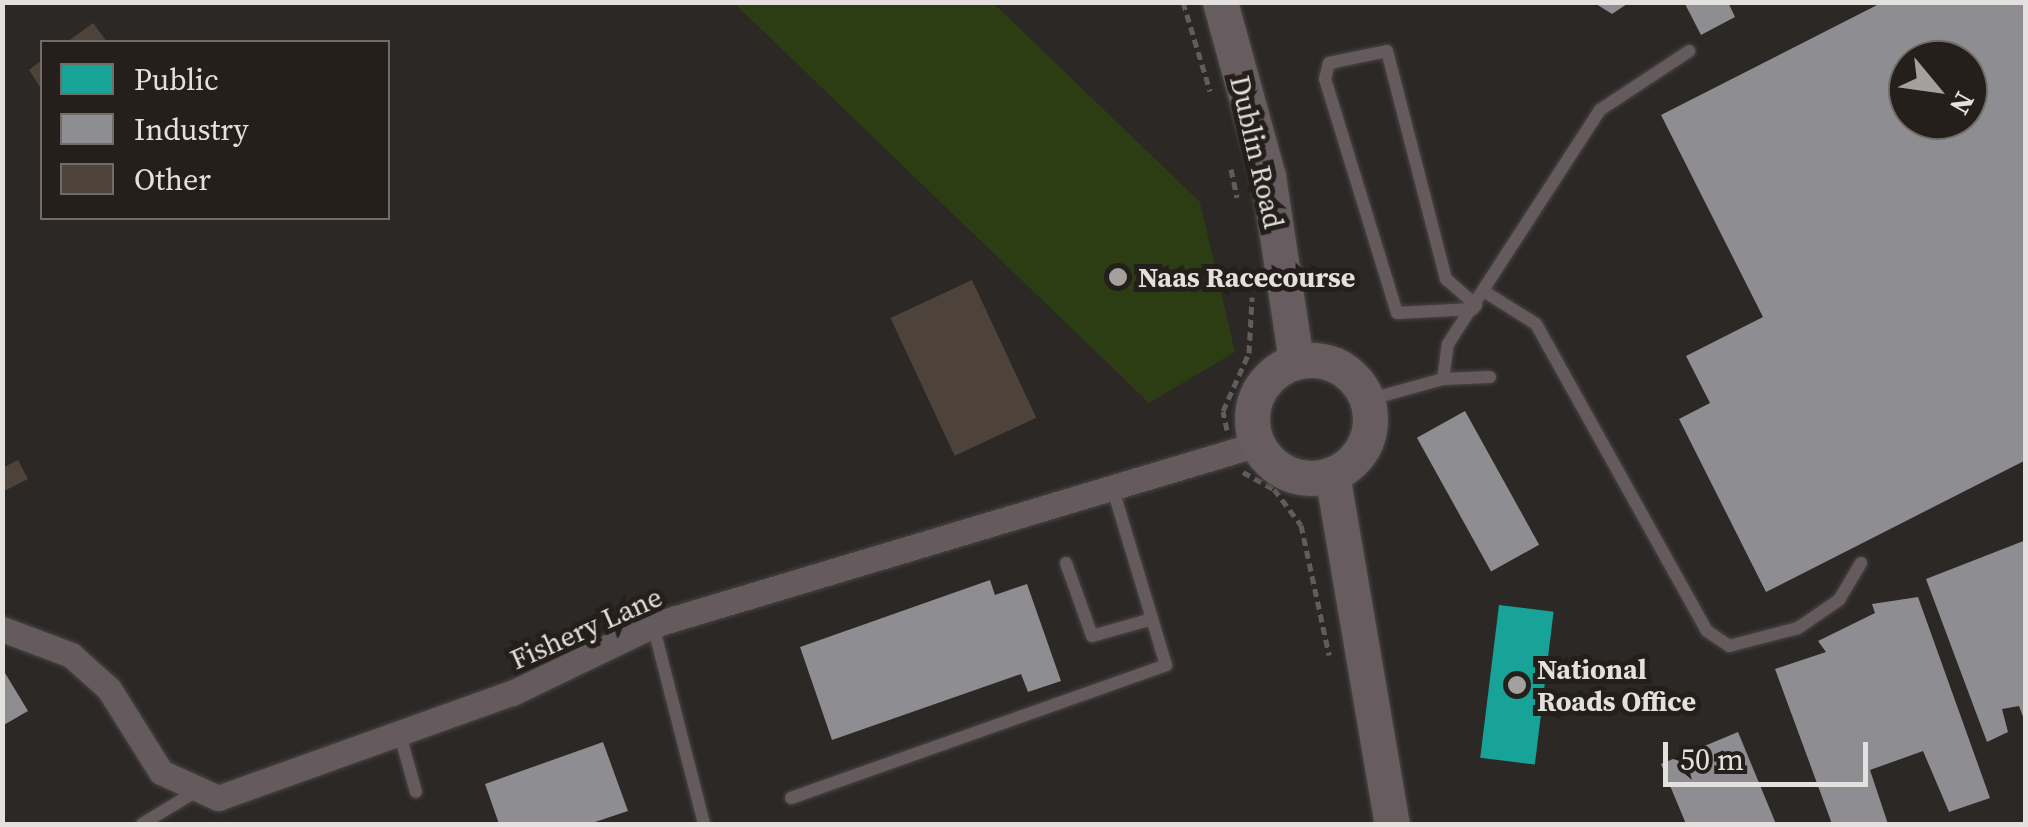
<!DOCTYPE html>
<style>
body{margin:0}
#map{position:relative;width:2028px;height:827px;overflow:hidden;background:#2b2826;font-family:"Source Serif 4",serif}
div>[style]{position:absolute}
.green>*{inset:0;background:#2c3d13}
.public>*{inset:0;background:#17a398;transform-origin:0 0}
.industry>*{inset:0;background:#8d8d92;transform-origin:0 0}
.building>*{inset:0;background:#4d433b;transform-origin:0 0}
.path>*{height:5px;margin-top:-2.5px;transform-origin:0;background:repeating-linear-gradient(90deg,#625c5d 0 8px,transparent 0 13px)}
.roads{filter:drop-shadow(0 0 2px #484544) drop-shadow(0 0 2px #484544)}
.service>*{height:12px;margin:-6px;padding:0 6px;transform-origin:6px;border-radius:6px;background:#655b5e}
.minor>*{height:25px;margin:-12.5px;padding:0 12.5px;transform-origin:12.5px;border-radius:12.5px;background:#655b5e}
.secondary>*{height:35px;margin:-17.5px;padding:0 17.5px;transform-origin:17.5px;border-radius:17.5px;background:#675d60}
.secondary>.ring{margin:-17.5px;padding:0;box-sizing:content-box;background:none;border:35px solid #675d60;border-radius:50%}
.dots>*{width:28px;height:28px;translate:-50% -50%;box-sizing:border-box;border:5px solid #241f1a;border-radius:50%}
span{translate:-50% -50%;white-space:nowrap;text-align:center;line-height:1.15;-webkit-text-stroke:10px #241f1a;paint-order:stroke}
.street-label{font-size:28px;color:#e4e0dd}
.poi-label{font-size:28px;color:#e4e0dd;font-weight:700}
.left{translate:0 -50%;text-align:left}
.frame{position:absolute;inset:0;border:5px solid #e4e0dd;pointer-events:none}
.legend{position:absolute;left:40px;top:40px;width:350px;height:180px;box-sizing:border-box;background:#241f1a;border:2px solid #716c68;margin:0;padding:12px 18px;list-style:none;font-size:30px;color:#e4e0dd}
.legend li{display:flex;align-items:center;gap:20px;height:50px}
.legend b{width:50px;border:2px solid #716c68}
.north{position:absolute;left:1888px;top:40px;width:100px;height:100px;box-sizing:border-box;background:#241f1a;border:2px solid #716c68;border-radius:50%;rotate:119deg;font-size:28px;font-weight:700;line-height:40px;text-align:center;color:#e4e0dd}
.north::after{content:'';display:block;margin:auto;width:35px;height:45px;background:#a3a09d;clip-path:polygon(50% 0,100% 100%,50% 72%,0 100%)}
.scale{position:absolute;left:1663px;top:742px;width:205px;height:45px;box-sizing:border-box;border:5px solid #e4e0dd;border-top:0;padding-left:12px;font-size:30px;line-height:35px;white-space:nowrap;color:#e4e0dd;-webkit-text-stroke:8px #241f1a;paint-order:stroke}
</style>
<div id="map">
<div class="green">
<i style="clip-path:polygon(734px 3px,993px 3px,1200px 202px,1235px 352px,1149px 403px)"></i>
</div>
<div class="public">
<i style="left:1499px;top:605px;width:55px;height:154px;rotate:7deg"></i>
</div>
<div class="industry">
<i style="clip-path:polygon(1593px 2px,1630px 2px,1612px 14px)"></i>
<i style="clip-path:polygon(1684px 2px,1728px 2px,1735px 17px,1701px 35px)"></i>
<i style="clip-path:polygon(evenodd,1883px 2px,2026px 2px,2026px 460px,1766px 592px,1679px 419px,1710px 403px,1686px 356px,1763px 317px,1661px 115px,1883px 2px,1908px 60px,1968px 60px,1968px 120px,1908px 120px,1908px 60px)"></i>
<i style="left:1465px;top:411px;width:153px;height:55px;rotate:61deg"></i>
<i style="clip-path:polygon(2026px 540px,2026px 725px,2019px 706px,2002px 709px,2008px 732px,1987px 742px,1926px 579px)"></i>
<i style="clip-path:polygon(990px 580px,995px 595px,1027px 584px,1061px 681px,1028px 692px,1021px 674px,832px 740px,800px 647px)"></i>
<i style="clip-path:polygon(1918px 597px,1990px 798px,1949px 812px,1923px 751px,1870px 770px,1888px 824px,1832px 824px,1775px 669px,1826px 652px,1818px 641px,1875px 613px,1872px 604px)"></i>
<i style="clip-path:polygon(2px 668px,28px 711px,2px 726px)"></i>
<i style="clip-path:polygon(1738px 732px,1776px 824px,1686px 824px,1661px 764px)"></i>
<i style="clip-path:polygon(603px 742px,628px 811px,589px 824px,499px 824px,485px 784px)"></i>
</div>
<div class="building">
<i style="clip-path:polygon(93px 23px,107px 42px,67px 42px)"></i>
<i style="clip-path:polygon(42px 60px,42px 90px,29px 70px)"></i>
<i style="left:972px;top:280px;width:152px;height:90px;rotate:65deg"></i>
<i style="clip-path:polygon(18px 460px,28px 479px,2px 492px,2px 468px)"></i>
</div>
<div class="path">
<i style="left:1183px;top:2px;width:93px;rotate:73.1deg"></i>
<i style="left:1231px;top:169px;width:29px;rotate:78deg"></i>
<i style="left:1227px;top:430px;width:19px;rotate:-102deg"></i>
<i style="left:1223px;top:411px;width:64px;rotate:-65.9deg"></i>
<i style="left:1249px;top:353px;width:56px;rotate:-86.9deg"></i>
<i style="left:1243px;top:472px;width:35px;rotate:29deg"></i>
<i style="left:1274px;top:489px;width:45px;rotate:53.1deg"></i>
<i style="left:1301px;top:525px;width:133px;rotate:77.8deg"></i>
</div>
<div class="roads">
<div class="service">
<i style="left:1485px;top:292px;width:60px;rotate:32.1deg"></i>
<i style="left:1536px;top:324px;width:351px;rotate:60.9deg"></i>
<i style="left:1707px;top:631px;width:27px;rotate:34deg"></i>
<i style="left:1729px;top:646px;width:71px;rotate:-14.6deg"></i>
<i style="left:1798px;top:628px;width:50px;rotate:-34.3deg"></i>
<i style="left:1839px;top:600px;width:43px;rotate:-59.3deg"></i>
<i style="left:1473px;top:309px;width:76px;rotate:177deg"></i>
<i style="left:1397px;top:313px;width:245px;rotate:-107.1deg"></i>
<i style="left:1325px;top:79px;width:16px;rotate:-76deg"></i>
<i style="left:1329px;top:63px;width:59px;rotate:-11.7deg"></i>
<i style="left:1387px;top:51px;width:236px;rotate:75.5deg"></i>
<i style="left:1446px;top:279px;width:40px;rotate:41deg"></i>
<i style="left:1443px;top:379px;width:47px;rotate:-2.4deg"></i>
<i style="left:1367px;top:400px;width:79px;rotate:-15.4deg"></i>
<i style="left:1443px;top:379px;width:35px;rotate:-82deg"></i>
<i style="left:1448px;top:344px;width:279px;rotate:-57deg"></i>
<i style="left:1600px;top:110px;width:107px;rotate:-33.5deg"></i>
<i style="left:1066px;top:563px;width:77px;rotate:70.4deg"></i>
<i style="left:1092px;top:636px;width:62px;rotate:-15.8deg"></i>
<i style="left:653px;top:625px;width:205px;rotate:75.6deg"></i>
<i style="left:400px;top:735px;width:59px;rotate:74.3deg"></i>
<i style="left:791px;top:798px;width:398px;rotate:-19.5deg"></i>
<i style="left:1166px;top:665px;width:184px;rotate:-106.8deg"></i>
<i style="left:142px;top:824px;width:62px;rotate:-31.1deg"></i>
</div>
<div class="minor">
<i style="left:2px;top:629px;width:74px;rotate:20.6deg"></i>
<i style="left:71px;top:655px;width:51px;rotate:41.8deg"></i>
<i style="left:109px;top:689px;width:98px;rotate:57.9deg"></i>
<i style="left:161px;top:772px;width:63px;rotate:24.5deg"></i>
<i style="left:218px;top:798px;width:312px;rotate:-19.7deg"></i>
<i style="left:512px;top:693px;width:157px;rotate:-25.7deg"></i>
<i style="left:653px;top:625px;width:631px;rotate:-16.66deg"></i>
</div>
<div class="secondary">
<i style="left:1220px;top:2px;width:180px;rotate:74.6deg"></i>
<i style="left:1268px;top:176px;width:188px;rotate:81.4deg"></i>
<i class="ring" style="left:1252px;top:360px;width:83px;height:83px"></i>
<i style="left:1332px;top:474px;width:355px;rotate:80.3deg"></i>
</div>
</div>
<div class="dots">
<i style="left:1118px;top:277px;background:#a3a09d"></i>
<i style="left:1517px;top:685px;background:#a3a09d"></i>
</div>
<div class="street-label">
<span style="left:1257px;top:152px;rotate:77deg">Dublin Road</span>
<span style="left:586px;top:628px;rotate:-24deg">Fishery Lane</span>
</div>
<div class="poi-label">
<span class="left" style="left:1138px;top:277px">Naas Racecourse</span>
<span class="left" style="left:1537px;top:685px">National<br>Roads Office</span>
</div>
<div class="frame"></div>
<ul class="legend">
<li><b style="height:28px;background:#17a398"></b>Public</li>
<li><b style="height:28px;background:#8d8d92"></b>Industry</li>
<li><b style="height:28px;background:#4d433b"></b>Other</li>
</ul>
<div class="north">N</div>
<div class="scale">50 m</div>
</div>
